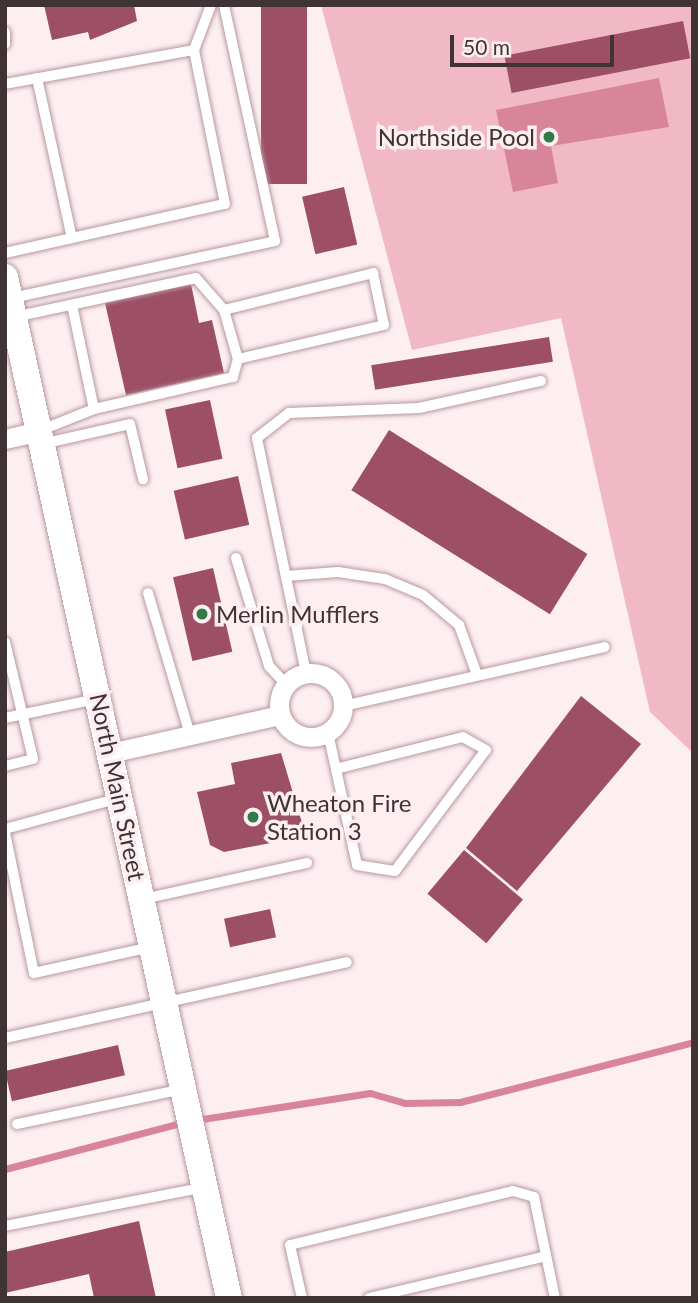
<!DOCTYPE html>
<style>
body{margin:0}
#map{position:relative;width:698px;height:1303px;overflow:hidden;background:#fceef1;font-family:Lato,sans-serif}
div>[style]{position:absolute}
.green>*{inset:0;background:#f1b9c6}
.water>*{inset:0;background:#d8859b}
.stream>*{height:7px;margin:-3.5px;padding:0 3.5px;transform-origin:3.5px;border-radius:3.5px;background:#d8859b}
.building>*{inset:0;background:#9c4f65;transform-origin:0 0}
.roads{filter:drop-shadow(0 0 2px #b8989f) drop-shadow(0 0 2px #b8989f)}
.lane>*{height:10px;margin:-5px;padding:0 5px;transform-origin:5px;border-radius:5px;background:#fff}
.street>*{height:19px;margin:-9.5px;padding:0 9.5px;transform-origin:9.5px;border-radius:9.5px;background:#fff}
.street>.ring{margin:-9.5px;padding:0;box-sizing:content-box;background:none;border:19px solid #fff;border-radius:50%}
.secondary>*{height:26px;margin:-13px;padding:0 13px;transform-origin:13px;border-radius:13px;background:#fff}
.dots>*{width:19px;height:19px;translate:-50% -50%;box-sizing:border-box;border:4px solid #fceef1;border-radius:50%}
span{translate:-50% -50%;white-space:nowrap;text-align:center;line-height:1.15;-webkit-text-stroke:7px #fceef1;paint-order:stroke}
.poi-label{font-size:24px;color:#403336}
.right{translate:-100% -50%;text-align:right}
.left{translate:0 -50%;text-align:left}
.street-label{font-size:24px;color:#403336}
.frame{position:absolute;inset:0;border:7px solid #403336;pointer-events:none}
.scale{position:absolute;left:450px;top:35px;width:164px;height:32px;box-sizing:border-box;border:4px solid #403336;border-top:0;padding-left:9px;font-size:21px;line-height:24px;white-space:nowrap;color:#403336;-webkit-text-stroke:5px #fceef1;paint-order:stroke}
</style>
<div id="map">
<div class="green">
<i style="clip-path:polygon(321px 5px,693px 5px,693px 753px,650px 712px,561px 318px,412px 350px)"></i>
</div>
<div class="water">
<i style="clip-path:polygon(659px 78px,669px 127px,551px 146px,558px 183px,513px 192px,496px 110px)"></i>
</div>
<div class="stream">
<i style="left:196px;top:1120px;width:176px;rotate:-8.8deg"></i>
<i style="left:370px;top:1093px;width:36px;rotate:16deg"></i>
<i style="left:405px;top:1103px;width:55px;rotate:-1deg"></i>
<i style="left:460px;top:1102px;width:241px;rotate:-14.4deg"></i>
<i style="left:5px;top:1169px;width:185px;rotate:-14.7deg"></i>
</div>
<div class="building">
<i style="clip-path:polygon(44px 5px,134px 5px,137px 21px,90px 40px,88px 32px,52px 40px)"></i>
<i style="left:261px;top:5px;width:46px;height:179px"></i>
<i style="left:683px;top:21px;width:38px;height:182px;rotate:79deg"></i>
<i style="left:344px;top:187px;width:59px;height:43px;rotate:77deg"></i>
<i style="clip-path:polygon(191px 284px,199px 323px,212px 320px,224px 373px,126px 395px,105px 303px)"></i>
<i style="left:549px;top:337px;width:25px;height:180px;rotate:81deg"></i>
<i style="left:210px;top:400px;width:60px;height:46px;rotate:78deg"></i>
<i style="left:389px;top:430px;width:234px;height:71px;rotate:32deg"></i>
<i style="left:238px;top:476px;width:50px;height:66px;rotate:77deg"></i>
<i style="left:213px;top:568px;width:86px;height:41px;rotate:77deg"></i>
<i style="clip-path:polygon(581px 696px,641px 744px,517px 891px,466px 848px)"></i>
<i style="clip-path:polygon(281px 753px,306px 836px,224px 852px,210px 845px,197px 792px,235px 784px,231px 763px)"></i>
<i style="left:464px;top:850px;width:77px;height:57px;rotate:40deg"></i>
<i style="left:270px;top:909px;width:29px;height:47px;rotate:78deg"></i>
<i style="left:118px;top:1045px;width:31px;height:116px;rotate:77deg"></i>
<i style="clip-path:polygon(139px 1221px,156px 1298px,94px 1298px,89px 1274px,5px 1293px,5px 1252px)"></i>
</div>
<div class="roads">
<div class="lane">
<i style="left:5px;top:32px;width:12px;rotate:90deg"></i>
<i style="left:37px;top:78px;width:164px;rotate:77.7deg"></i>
<i style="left:5px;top:84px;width:192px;rotate:-10.2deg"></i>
<i style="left:5px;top:253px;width:225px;rotate:-12.6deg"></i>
<i style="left:225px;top:204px;width:157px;rotate:-101.4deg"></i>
<i style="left:194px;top:50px;width:48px;rotate:-69.3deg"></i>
<i style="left:12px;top:298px;width:269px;rotate:-12.2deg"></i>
<i style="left:275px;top:241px;width:241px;rotate:-102.2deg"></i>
<i style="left:72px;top:305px;width:106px;rotate:78.1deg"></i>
<i style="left:224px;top:310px;width:154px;rotate:-13.9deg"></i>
<i style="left:373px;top:273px;width:53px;rotate:78.1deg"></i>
<i style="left:384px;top:325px;width:150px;rotate:166.9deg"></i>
<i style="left:14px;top:317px;width:186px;rotate:-12.1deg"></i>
<i style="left:196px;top:278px;width:43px;rotate:48.8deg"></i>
<i style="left:224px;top:310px;width:51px;rotate:74.1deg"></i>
<i style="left:238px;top:359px;width:19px;rotate:106deg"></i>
<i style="left:233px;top:377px;width:143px;rotate:167deg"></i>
<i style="left:94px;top:409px;width:59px;rotate:158.2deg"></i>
<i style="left:42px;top:444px;width:90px;rotate:-12.8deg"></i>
<i style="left:130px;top:424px;width:57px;rotate:76.7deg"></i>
<i style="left:236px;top:558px;width:113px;rotate:73deg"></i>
<i style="left:269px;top:666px;width:25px;rotate:47deg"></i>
<i style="left:286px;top:576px;width:52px;rotate:-4.4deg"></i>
<i style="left:338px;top:572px;width:48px;rotate:8.5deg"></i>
<i style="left:385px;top:579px;width:41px;rotate:22.8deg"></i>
<i style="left:423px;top:595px;width:47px;rotate:39.8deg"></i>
<i style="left:459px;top:625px;width:50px;rotate:70.1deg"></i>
<i style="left:148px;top:593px;width:148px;rotate:73.5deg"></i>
<i style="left:5px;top:642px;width:120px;rotate:76.5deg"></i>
<i style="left:33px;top:759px;width:29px;rotate:166deg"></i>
<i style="left:306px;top:673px;width:240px;rotate:-101.8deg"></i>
<i style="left:257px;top:438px;width:41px;rotate:-38deg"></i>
<i style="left:289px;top:413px;width:130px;rotate:-2.2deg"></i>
<i style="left:419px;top:408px;width:125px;rotate:-12.5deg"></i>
<i style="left:343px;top:706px;width:268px;rotate:-12.7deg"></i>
<i style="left:5px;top:718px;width:94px;rotate:-11.7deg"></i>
<i style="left:328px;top:733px;width:135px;rotate:77.6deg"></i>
<i style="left:357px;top:865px;width:38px;rotate:9deg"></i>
<i style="left:395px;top:871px;width:151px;rotate:-53.1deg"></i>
<i style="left:486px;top:750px;width:26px;rotate:-151deg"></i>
<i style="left:463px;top:737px;width:131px;rotate:165.9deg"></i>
<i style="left:5px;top:829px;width:118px;rotate:-15.2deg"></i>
<i style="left:5px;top:833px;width:143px;rotate:78.3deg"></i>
<i style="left:34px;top:973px;width:119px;rotate:-12.6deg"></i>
<i style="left:143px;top:899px;width:168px;rotate:-12.4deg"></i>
<i style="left:5px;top:1038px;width:350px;rotate:-12.5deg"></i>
<i style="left:17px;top:1124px;width:170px;rotate:-11.9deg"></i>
<i style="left:5px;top:1226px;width:204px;rotate:-11deg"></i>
<i style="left:302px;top:1298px;width:54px;rotate:-102.8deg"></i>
<i style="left:290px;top:1245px;width:229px;rotate:-13.6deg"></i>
<i style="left:513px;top:1191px;width:22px;rotate:16deg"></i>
<i style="left:534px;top:1197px;width:103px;rotate:78.3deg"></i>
<i style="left:369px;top:1298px;width:182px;rotate:-13.3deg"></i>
</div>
<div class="street">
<i style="left:5px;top:439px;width:35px;rotate:-13deg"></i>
<i class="ring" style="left:279px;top:673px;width:45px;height:45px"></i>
<i style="left:110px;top:753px;width:174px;rotate:-12.6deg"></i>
</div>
<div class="secondary">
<i style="left:5px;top:277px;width:1045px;rotate:77.63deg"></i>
</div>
</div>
<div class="dots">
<i style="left:549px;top:137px;background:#2f7b4a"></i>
<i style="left:202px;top:614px;background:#2f7b4a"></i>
<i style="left:253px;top:817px;background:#2f7b4a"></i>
</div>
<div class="poi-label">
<span class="right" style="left:535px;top:137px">Northside Pool</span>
<span class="left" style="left:216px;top:614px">Merlin Mufflers</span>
<span class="left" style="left:267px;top:817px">Wheaton Fire<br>Station 3</span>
</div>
<div class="street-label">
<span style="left:118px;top:787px;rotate:78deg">North Main Street</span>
</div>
<div class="frame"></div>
<div class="scale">50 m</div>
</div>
